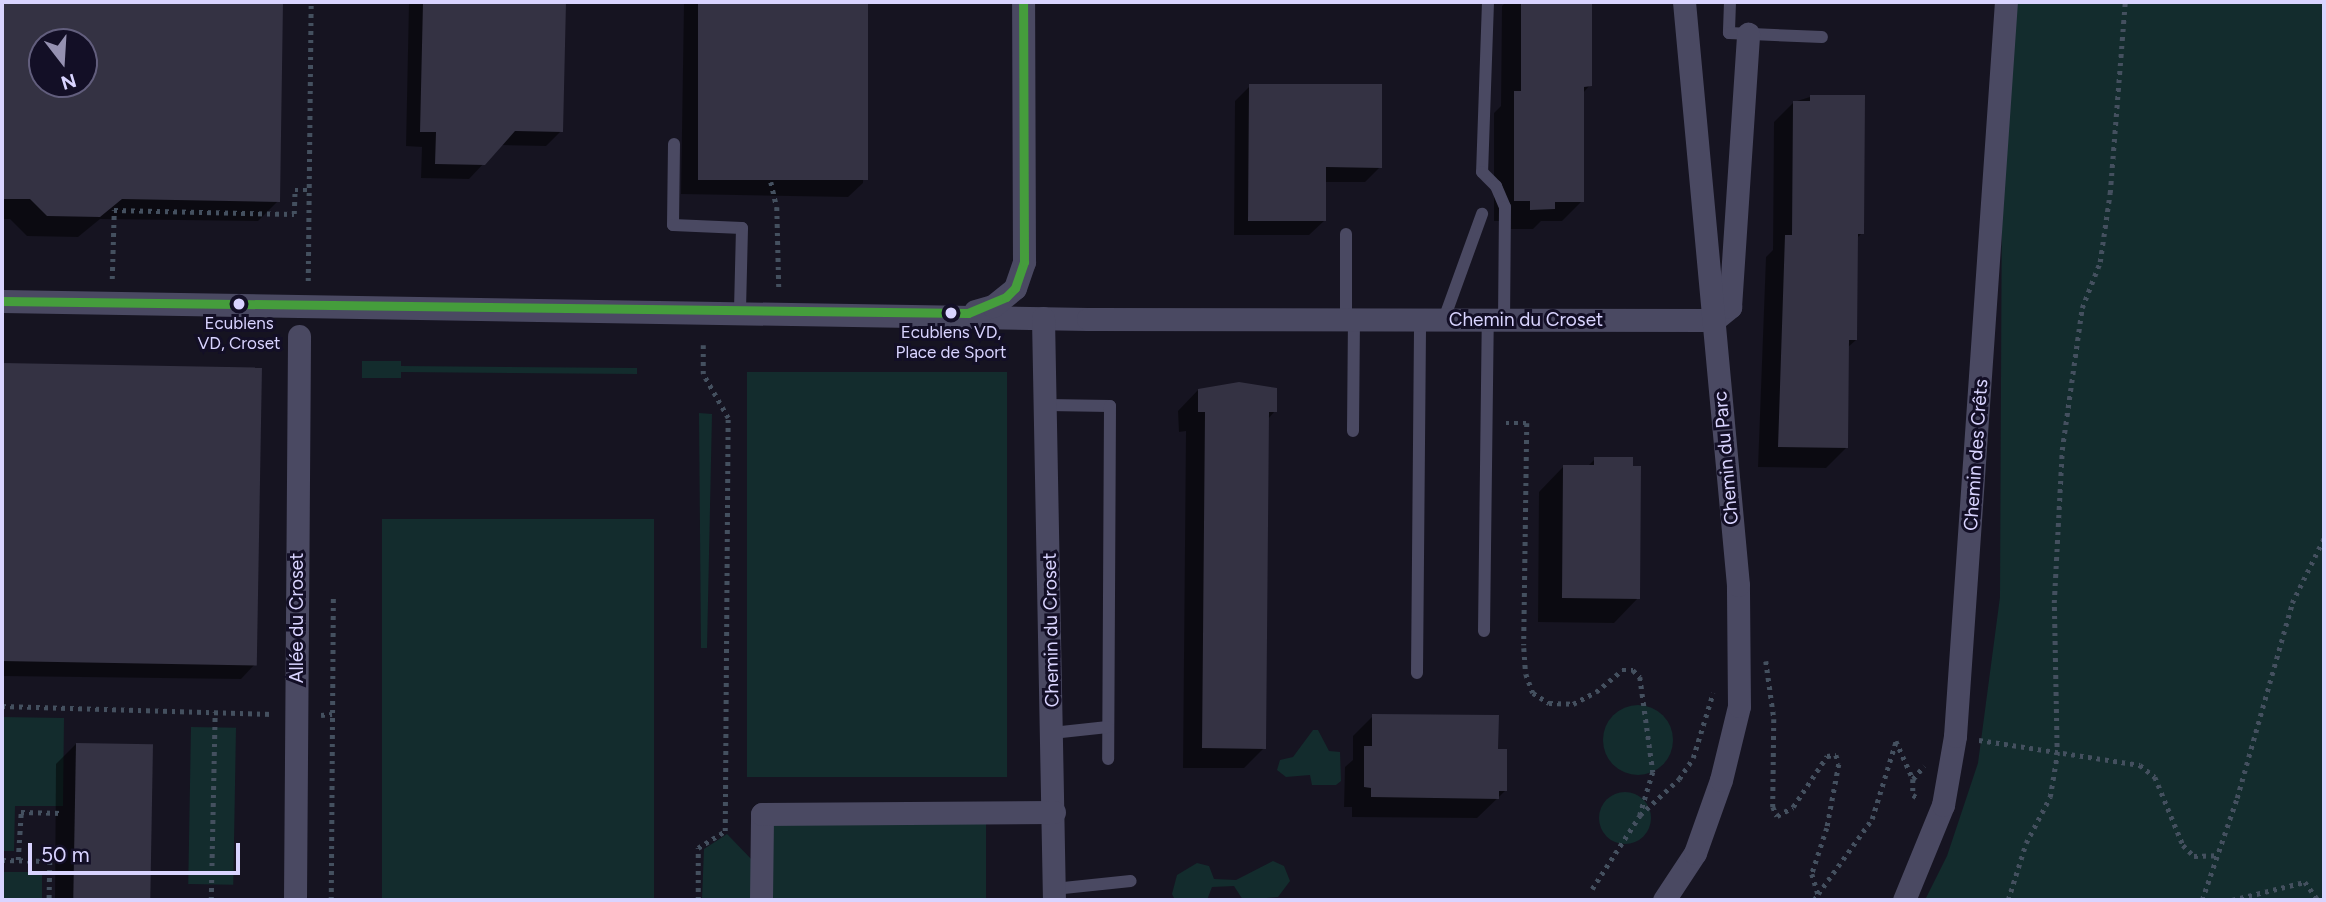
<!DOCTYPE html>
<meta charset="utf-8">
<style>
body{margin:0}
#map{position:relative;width:2326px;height:902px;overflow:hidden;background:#161421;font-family:Figtree,sans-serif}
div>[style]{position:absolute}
.green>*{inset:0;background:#132c2d;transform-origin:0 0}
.round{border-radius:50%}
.shadow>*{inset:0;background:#0007}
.building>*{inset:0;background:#343243;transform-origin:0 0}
.path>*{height:4.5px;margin-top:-2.25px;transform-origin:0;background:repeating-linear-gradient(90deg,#44505f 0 3.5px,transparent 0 8.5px)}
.lane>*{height:12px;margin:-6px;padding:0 6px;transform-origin:6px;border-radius:6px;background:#4a4962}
.street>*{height:23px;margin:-11.5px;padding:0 11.5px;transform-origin:11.5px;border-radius:11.5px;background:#4a4962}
.bus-1>*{height:9px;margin:-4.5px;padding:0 4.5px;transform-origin:4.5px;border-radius:4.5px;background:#459d3c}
.dots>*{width:19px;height:19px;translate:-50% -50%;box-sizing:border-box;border:4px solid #130f26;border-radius:50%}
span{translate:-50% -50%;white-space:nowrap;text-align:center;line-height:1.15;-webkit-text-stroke:6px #130f26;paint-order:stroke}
.bus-label{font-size:17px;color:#d9d4ff}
.street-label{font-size:19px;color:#d9d4ff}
.frame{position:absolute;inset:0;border:4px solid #d9d4ff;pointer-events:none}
.north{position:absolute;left:28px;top:28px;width:70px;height:70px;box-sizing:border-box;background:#130f26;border:2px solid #625e7d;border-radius:50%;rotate:163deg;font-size:19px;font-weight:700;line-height:28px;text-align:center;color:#d9d4ff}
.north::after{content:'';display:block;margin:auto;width:24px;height:32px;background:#9591b1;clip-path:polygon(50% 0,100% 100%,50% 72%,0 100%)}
.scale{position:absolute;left:28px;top:843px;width:212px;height:32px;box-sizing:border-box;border:4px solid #d9d4ff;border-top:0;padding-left:9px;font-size:21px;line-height:24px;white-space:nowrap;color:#d9d4ff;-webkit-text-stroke:5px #130f26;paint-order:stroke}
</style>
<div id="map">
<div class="green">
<i style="clip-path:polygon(2016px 2px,2324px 2px,2324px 900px,1925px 900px,1947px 856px,1978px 763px,2000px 597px,2002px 172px)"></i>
<i style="clip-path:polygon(362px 361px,401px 361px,401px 366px,637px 368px,637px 374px,401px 372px,401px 378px,362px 378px)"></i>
<i style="left:747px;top:372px;width:260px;height:405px"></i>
<i style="clip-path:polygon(699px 413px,712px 414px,707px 648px,701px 648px)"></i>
<i style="left:382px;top:519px;width:272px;height:381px"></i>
<i class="round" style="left:1603px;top:705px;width:70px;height:70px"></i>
<i style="clip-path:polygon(2px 717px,64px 718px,63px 806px,15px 806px,14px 851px,2px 851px)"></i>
<i style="left:191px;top:727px;width:45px;height:157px;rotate:1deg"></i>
<i style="clip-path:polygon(1313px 730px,1318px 730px,1329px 751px,1340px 752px,1341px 781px,1336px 785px,1312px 785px,1310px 775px,1286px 777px,1277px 770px,1280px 760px,1293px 757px)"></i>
<i class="round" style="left:1599px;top:792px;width:52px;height:52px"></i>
<i style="left:986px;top:820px;width:80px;height:214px;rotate:90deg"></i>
<i style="clip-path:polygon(727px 834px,755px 863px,754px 900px,702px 900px,704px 849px)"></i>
<i style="clip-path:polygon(1273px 861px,1284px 866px,1290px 881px,1278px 897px,1243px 900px,1234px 886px,1212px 887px,1207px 900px,1175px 900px,1172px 894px,1177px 875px,1197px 863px,1209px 866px,1214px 879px,1236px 880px)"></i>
<i style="left:2px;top:872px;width:40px;height:28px"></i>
</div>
<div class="shadow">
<i style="clip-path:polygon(evenodd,2px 2px,281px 2px,278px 201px,258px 221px,100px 219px,78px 237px,27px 236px,10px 219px,2px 219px,2px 2px,42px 42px,84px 42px,84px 84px,42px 84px,42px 42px)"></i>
<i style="clip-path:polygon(409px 2px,564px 2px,561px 131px,546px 146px,501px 145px,469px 179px,421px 178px,422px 147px,406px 146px)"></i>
<i style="clip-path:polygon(684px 2px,866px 2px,863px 183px,848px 197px,681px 194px)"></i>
<i style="clip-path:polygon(1506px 2px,1590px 2px,1590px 85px,1583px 93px,1582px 201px,1562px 221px,1541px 221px,1533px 229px,1511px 229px,1511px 221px,1494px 221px,1494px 113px,1501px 106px,1502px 6px)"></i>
<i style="clip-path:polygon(1250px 86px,1380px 167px,1365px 182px,1324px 182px,1324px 221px,1309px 235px,1234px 235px,1235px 101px)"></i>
<i style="clip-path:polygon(1810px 97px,1862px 233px,1856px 239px,1856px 340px,1847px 348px,1846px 448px,1826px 468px,1758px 467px,1766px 257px,1773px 250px,1774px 122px,1794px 102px)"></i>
<i style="clip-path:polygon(2px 365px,260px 368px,255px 664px,241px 679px,2px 676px)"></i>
<i style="clip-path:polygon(1198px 390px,1275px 411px,1267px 420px,1264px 748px,1244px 768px,1183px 768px,1186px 431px,1179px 432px,1178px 411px)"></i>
<i style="clip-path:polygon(1595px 459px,1638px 598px,1614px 623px,1538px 622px,1539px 492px,1563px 467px,1587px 467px)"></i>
<i style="clip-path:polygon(1373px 716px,1497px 751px,1505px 791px,1477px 818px,1352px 817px,1352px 807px,1344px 807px,1345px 767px,1353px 760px,1353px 736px)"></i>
<i style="clip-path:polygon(76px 744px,151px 745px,149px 900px,55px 900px,56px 764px)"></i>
</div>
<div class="building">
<i style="clip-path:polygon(evenodd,2px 2px,283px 2px,280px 202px,122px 199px,100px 217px,47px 216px,30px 199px,2px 199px,2px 2px,42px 42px,84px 42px,84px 84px,42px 84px,42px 42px)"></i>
<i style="clip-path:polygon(423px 2px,566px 2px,563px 132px,515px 131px,485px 165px,435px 164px,436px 132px,420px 132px)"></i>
<i style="left:698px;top:2px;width:170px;height:178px"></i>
<i style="clip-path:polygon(1521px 2px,1592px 2px,1592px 86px,1584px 87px,1584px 202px,1555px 202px,1555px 209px,1530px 210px,1530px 201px,1514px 201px,1514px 91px,1521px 91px)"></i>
<i style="clip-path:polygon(1249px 84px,1382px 84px,1382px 168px,1326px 167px,1326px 221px,1248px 221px)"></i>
<i style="clip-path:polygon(1810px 95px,1865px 95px,1864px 234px,1858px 234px,1857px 340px,1849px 340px,1848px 448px,1778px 447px,1785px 235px,1792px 235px,1793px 101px,1810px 101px)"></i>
<i style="left:2px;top:363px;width:260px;height:298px;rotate:1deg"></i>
<i style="clip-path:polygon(1239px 382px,1277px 388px,1277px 412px,1269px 412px,1266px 749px,1202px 748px,1205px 412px,1198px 412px,1198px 389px)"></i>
<i style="clip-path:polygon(1594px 457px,1633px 457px,1633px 466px,1641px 466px,1640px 599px,1562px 598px,1563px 465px,1594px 465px)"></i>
<i style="clip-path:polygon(1372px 714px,1499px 715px,1498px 749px,1507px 749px,1507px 791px,1499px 791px,1499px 799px,1371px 797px,1371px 788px,1364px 787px,1364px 746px,1372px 746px)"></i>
<i style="left:76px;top:743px;width:77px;height:157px;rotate:1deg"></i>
</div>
<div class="path">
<i style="left:771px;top:182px;width:26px;rotate:77deg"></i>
<i style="left:777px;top:207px;width:84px;rotate:88.6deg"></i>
<i style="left:112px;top:279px;width:69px;rotate:-88.3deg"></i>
<i style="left:114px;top:210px;width:180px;rotate:1.3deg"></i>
<i style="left:294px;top:214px;width:24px;rotate:-88deg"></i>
<i style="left:295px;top:190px;width:14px"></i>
<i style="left:308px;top:281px;width:279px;rotate:-89.4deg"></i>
<i style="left:1506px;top:423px;width:21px"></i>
<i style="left:1527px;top:423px;width:222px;rotate:90.8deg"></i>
<i style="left:1524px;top:648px;width:26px;rotate:86deg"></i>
<i style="left:1526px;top:674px;width:20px;rotate:70deg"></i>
<i style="left:1533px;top:693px;width:19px;rotate:32deg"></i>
<i style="left:1549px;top:703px;width:24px;rotate:2deg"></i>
<i style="left:1573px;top:704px;width:26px;rotate:-28deg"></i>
<i style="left:1596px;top:692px;width:34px;rotate:-40deg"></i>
<i style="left:1622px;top:670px;width:11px"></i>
<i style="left:1633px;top:670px;width:10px;rotate:45deg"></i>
<i style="left:1640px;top:677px;width:96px;rotate:82.2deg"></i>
<i style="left:1653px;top:772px;width:45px;rotate:106.8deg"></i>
<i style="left:1640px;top:815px;width:53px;rotate:-42.7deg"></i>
<i style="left:1679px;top:779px;width:25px;rotate:-56deg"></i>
<i style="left:1693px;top:758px;width:68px;rotate:-72.9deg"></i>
<i style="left:1766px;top:661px;width:59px;rotate:82.1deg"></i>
<i style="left:1774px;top:719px;width:88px;rotate:90.7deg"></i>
<i style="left:1773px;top:807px;width:10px;rotate:66deg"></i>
<i style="left:1777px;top:816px;width:18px;rotate:-29deg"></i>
<i style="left:1793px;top:807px;width:61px;rotate:-56.3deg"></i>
<i style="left:1827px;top:756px;width:9px;rotate:-6deg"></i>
<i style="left:1836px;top:755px;width:9px;rotate:72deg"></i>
<i style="left:1839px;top:764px;width:65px;rotate:100.6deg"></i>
<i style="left:1827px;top:828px;width:48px;rotate:108.1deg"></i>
<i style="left:1812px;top:874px;width:21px;rotate:73deg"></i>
<i style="left:1818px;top:894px;width:92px;rotate:-54.2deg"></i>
<i style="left:1872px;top:819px;width:82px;rotate:-72.9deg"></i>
<i style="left:1896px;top:741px;width:42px;rotate:65.9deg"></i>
<i style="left:1913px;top:779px;width:16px;rotate:90deg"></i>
<i style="left:1913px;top:795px;width:6px;rotate:31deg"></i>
<i style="left:2px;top:706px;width:272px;rotate:1.7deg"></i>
<i style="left:321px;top:715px;width:11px;rotate:-5deg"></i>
<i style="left:1979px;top:740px;width:163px;rotate:8.8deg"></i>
<i style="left:2140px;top:765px;width:19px;rotate:39deg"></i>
<i style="left:2155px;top:777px;width:74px;rotate:67.6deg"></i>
<i style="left:2183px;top:845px;width:16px;rotate:45deg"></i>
<i style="left:2194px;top:856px;width:24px;rotate:-2deg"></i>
<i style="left:1913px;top:779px;width:17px;rotate:-50deg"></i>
<i style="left:2px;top:860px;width:48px;rotate:1.2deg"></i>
<i style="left:50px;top:861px;width:39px;rotate:91deg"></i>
<i style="left:18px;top:860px;width:48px;rotate:-86.4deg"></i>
<i style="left:21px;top:812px;width:42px;rotate:1.4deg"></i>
<i style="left:1592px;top:889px;width:88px;rotate:-57deg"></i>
<i style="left:211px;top:900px;width:188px;rotate:-88.8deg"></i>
<i style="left:331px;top:900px;width:302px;rotate:-89.6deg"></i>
<i style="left:698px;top:900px;width:52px;rotate:-90deg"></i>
<i style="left:698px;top:848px;width:32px;rotate:-32deg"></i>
<i style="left:725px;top:831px;width:413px;rotate:-89.6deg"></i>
<i style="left:728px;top:418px;width:51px;rotate:-119.6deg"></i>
<i style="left:703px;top:374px;width:29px;rotate:-90deg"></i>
<i style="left:1814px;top:900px;width:7px;rotate:-56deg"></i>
<i style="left:2008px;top:900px;width:60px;rotate:-72.5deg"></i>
<i style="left:2026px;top:843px;width:52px;rotate:-62.4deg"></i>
<i style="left:2050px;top:797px;width:43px;rotate:-80.5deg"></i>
<i style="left:2057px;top:755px;width:152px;rotate:-91.1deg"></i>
<i style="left:2054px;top:603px;width:153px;rotate:-87deg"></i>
<i style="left:2062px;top:450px;width:143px;rotate:-82deg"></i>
<i style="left:2082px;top:308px;width:49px;rotate:-68.6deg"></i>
<i style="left:2100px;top:262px;width:70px;rotate:-81.8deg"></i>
<i style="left:2110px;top:193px;width:192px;rotate:-85.5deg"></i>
<i style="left:2202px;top:900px;width:108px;rotate:-71.1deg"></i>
<i style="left:2237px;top:798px;width:203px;rotate:-74.2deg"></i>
<i style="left:2292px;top:603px;width:72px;rotate:-63.8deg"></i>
<i style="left:2232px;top:900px;width:75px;rotate:-13.9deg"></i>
<i style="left:2305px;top:882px;width:22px;rotate:54deg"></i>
</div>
<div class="lane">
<i style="left:1488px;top:2px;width:170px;rotate:92deg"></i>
<i style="left:1482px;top:172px;width:20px;rotate:45deg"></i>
<i style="left:1496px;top:186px;width:23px;rotate:67deg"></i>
<i style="left:1505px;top:207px;width:113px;rotate:90.5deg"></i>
<i style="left:1730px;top:2px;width:31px;rotate:92deg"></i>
<i style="left:1729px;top:33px;width:93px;rotate:2.5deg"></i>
<i style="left:674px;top:144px;width:81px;rotate:90.7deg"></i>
<i style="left:673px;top:225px;width:69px;rotate:2.5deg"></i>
<i style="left:742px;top:228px;width:83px;rotate:91.4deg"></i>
<i style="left:1346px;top:319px;width:85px;rotate:-90deg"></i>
<i style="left:1444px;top:319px;width:112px;rotate:-70.1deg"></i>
<i style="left:1048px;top:405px;width:62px;rotate:0.9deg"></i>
<i style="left:1110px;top:406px;width:353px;rotate:90.3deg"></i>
<i style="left:1353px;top:431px;width:112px;rotate:-89.5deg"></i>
<i style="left:1484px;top:631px;width:311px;rotate:-89.3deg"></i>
<i style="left:1417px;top:673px;width:354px;rotate:-89.5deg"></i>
<i style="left:1052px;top:733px;width:56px;rotate:-6.1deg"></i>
<i style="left:1054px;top:889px;width:77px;rotate:-5.9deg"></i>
</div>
<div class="street">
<i style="left:2px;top:301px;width:1086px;rotate:0.95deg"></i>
<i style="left:1088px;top:319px;width:626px;rotate:0.09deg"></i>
<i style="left:1714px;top:320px;width:21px;rotate:-39deg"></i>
<i style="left:1730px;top:307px;width:274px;rotate:-86.2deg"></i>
<i style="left:975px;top:311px;width:19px;rotate:-16deg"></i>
<i style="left:993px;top:306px;width:28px;rotate:-39deg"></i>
<i style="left:1015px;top:288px;width:28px;rotate:-71deg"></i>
<i style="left:1024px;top:262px;width:260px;rotate:-90.2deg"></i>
<i style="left:1043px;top:318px;width:582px;rotate:88.92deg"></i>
<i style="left:295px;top:900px;width:564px;rotate:-89.59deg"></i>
<i style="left:761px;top:900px;width:86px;rotate:-89.3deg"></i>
<i style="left:762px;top:814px;width:292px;rotate:-0.4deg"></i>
<i style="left:1664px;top:900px;width:56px;rotate:-56.6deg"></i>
<i style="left:1695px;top:853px;width:77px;rotate:-70.4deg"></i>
<i style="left:1721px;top:780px;width:76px;rotate:-76.3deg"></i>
<i style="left:1739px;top:706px;width:121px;rotate:-90.5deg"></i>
<i style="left:1738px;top:585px;width:585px;rotate:-95.29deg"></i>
<i style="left:1904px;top:900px;width:103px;rotate:-67.7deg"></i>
<i style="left:1943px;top:805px;width:70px;rotate:-80.1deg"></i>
<i style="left:1955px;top:736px;width:736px;rotate:-86.03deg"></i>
</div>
<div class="bus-1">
<i style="left:2px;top:301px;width:966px;rotate:0.71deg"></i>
<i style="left:968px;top:313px;width:41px;rotate:-22.8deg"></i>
<i style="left:1006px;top:297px;width:13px;rotate:-45deg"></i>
<i style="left:1015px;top:288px;width:28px;rotate:-71deg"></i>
<i style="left:1024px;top:262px;width:260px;rotate:-90.2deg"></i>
</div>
<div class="dots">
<i style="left:239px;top:304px;background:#d9d4ff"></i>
<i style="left:951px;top:313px;background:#d9d4ff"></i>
</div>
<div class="bus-label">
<span style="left:239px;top:334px">Ecublens<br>VD, Croset</span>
<span style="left:951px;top:343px">Ecublens VD,<br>Place de Sport</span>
</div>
<div class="street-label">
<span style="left:1526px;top:320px">Chemin du Croset</span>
<span style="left:1976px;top:455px;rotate:-86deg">Chemin des Crêts</span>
<span style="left:1726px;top:458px;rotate:-95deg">Chemin du Parc</span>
<span style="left:297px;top:618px;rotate:-90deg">Allée du Croset</span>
<span style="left:1051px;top:630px;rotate:-91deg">Chemin du Croset</span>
</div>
<div class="frame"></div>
<div class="north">N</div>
<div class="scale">50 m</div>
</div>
